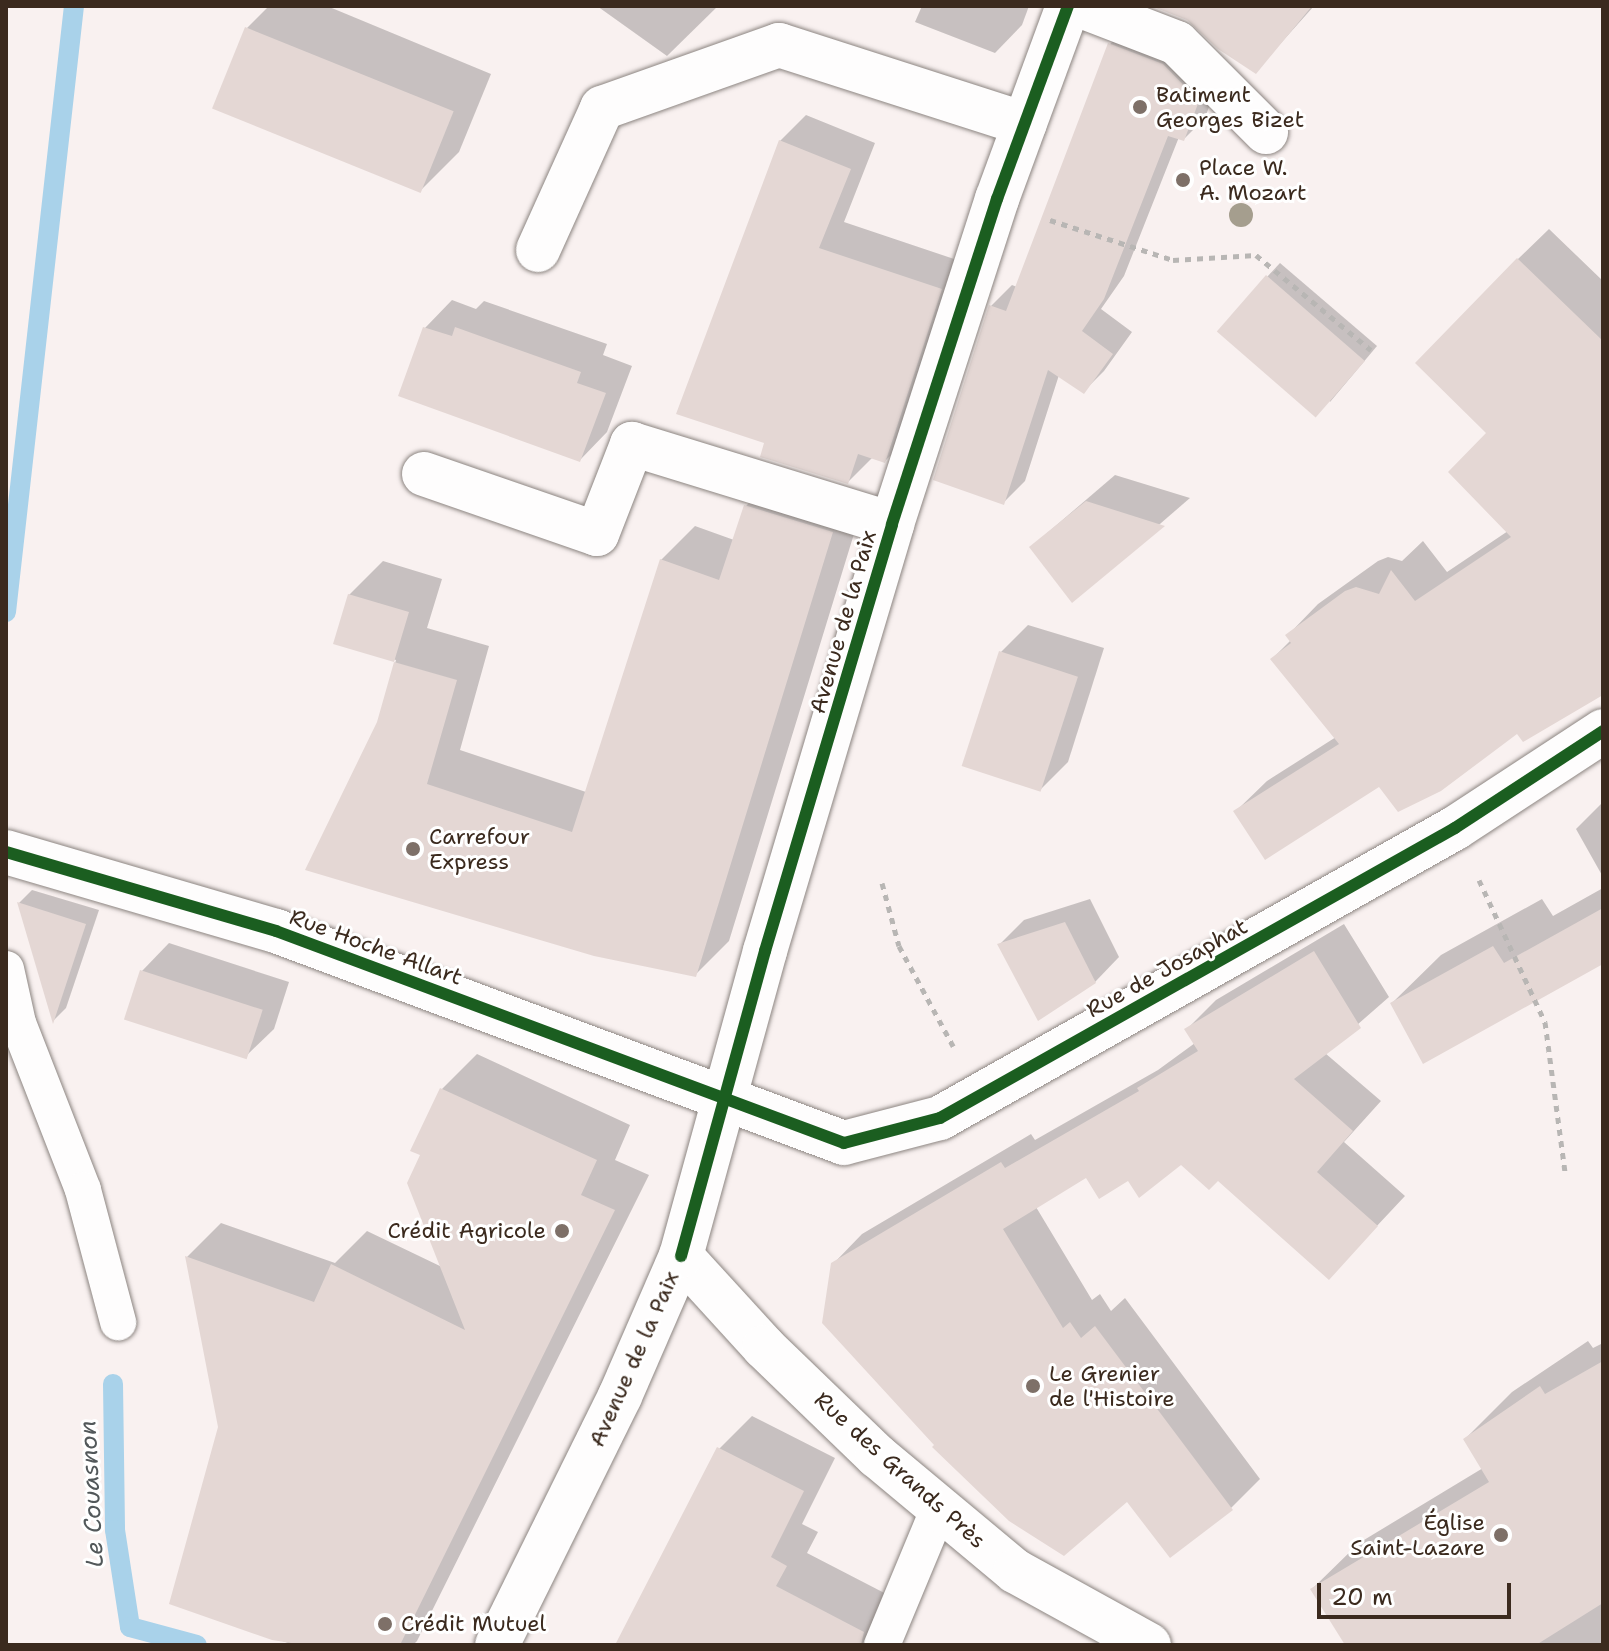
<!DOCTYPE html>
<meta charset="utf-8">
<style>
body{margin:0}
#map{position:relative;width:1609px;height:1651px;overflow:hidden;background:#f9f1f0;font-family:"Shantell Sans",sans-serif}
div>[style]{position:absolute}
.shadow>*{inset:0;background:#0003}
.stream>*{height:20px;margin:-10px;padding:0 10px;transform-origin:10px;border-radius:10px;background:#a9d2ea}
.building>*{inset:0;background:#e4d7d4;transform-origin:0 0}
.path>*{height:5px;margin-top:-2.5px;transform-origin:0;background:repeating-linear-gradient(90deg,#b8b6b4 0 6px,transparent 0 12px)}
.roads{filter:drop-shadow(0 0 2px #8c8581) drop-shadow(0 0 2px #8c8581)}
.lane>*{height:36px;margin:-18px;padding:0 18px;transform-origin:18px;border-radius:18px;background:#fefdfd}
.street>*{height:44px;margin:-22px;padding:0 22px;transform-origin:22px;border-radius:22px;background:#fefdfd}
.secondary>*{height:44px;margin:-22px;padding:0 22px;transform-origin:22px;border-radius:22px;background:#fefdfd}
.cycleway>*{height:12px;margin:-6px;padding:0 6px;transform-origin:6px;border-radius:6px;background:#1b5e20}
.trees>*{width:24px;height:24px;margin:-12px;border-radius:50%;background:#a59e8e}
.dots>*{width:22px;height:22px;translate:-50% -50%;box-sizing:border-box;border:4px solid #fff;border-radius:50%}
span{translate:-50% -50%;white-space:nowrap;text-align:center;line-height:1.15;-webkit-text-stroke:6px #fff;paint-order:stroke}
.poi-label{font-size:22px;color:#3b2a1e}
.left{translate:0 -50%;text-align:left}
.right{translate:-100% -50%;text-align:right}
.street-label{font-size:22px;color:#3b2a1e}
.water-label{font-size:24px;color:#52585a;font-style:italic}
.frame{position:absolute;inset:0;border:8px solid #3b2a1e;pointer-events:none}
.scale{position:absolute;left:1317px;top:1583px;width:194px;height:36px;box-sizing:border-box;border:4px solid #3b2a1e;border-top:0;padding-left:10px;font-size:24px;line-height:28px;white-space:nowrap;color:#3b2a1e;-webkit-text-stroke:6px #fff;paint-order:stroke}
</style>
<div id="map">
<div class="shadow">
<i style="clip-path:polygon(269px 6px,327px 6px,491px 74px,459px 152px,420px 191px,247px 28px)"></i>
<i style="clip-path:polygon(597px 6px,718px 6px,667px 56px)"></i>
<i style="clip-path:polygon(922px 6px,1029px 6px,1022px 25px,995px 53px,915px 22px)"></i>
<i style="clip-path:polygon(1156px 6px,1314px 6px,1256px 71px,1188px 18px)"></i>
<i style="clip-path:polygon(1131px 24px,1219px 79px,1205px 118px,1184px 139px,1179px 137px,1124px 276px,1101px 309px,1132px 332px,1104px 371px,1083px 392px,1059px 375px,1025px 481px,1004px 502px,991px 306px,1012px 285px,1017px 287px,1110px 44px)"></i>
<i style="clip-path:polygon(806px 115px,875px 143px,844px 222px,966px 263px,911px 435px,885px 461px,873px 457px,848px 482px,780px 141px)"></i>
<i style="clip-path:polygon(1549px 229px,1603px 281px,1603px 693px,1380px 785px,1236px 811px,1267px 781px,1336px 737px,1272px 659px,1291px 640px,1288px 635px,1318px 604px,1378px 561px,1388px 557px,1402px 561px,1423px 541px,1447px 572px,1508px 531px,1488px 433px,1518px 259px)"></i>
<i style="clip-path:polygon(1280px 263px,1377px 346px,1330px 402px,1267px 277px)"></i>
<i style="clip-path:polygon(452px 300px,476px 309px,484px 301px,607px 344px,603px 355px,632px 366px,607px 432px,580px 460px,425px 328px)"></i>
<i style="clip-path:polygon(779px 472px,865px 498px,729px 941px,695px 975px,308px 869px,379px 722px,396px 660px,335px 643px,349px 595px,383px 561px,442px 579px,427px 628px,489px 646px,460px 750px,586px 792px,661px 560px,695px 526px,734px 540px,746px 506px)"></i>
<i style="clip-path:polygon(1115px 475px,1190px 498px,1072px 600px,1031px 547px)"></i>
<i style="clip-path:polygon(1028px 625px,1104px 648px,1068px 762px,1041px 789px,1001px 652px)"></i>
<i style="clip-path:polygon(1603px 802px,1603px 877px,1576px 829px)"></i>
<i style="clip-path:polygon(1603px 888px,1603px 961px,1392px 1003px,1441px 955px,1542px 899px,1553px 916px)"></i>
<i style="clip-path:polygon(32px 890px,99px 910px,66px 1008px,54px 1020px,19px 903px)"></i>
<i style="clip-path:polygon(1090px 899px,1119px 957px,1095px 982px,1000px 944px,1024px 920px)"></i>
<i style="clip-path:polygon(1344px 924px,1389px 997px,1325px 1053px,1381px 1101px,1344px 1142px,1405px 1196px,1329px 1277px,1218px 1178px,1181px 1162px,1128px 1178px,1087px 1176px,1036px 1207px,1092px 1300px,1100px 1294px,1111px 1311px,1125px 1298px,1260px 1479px,1231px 1508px,1127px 1499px,937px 1445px,833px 1264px,862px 1234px,1031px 1134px,1035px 1140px,1158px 1070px,1195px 1043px,1187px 1029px,1216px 1000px)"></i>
<i style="clip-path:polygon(169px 943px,289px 982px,274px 1029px,246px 1056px,142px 971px)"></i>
<i style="clip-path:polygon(477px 1054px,630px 1125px,615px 1160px,649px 1175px,417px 1641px,413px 1645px,294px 1645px,172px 1603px,220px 1427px,187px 1257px,221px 1223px,335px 1263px,367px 1231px,442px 1267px,422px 1154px,442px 1089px)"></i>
<i style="clip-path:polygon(1588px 1341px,1593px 1348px,1603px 1343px,1603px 1645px,1347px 1645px,1312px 1589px,1359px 1543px,1483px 1468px,1465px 1439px,1512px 1392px)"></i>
<i style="clip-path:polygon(752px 1416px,835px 1458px,802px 1524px,818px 1532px,807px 1553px,896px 1599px,879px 1645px,618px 1645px,719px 1449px)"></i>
</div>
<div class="stream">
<i style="left:6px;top:612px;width:610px;rotate:-83.6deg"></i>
<i style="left:113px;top:1384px;width:146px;rotate:89.2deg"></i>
<i style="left:115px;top:1530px;width:98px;rotate:81.2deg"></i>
<i style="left:130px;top:1627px;width:69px;rotate:15deg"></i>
</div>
<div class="building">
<i style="clip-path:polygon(1151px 6px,1312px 6px,1256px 74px,1218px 49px,1187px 20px)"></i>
<i style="left:245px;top:27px;width:225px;height:88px;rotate:22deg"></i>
<i style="clip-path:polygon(1108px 43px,1163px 64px,1199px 101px,1184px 141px,1168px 136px,1104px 299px,1082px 331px,1113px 354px,1084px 394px,1048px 370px,1004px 505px,933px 480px,989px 305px,1006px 311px)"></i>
<i style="clip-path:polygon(779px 140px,851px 169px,819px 248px,942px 289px,885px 463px,858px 454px,848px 484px,760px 457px,764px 443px,676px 414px)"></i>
<i style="clip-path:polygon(1517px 258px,1603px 341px,1603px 695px,1523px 742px,1517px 734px,1441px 791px,1398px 812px,1379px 787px,1265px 860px,1233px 811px,1339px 744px,1270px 659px,1291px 643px,1285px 635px,1345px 591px,1356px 587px,1379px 594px,1391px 570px,1415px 601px,1511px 537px,1448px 472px,1486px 433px,1415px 363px)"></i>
<i style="left:1266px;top:275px;width:131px;height:75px;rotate:41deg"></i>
<i style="clip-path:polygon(423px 327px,452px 336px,455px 327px,581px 372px,577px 383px,606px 393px,580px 462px,398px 396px)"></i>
<i style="clip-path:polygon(1086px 501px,1165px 526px,1072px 603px,1029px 547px)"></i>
<i style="clip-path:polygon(744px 505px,833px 532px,696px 977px,594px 956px,305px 870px,377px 722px,394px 662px,333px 644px,348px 594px,409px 612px,394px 662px,457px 680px,427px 784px,572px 832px,660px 559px,719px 580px)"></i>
<i style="left:999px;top:651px;width:83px;height:121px;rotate:18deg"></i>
<i style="clip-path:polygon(17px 902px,86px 924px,53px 1024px)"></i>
<i style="clip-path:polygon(1603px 908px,1603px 964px,1423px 1064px,1390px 1003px,1493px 946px,1504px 963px)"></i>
<i style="clip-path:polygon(1065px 922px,1096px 983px,1038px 1021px,997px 944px)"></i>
<i style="clip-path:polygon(1314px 951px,1361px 1028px,1294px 1079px,1353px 1131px,1317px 1172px,1378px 1226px,1329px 1280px,1218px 1181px,1209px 1190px,1181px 1165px,1139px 1198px,1128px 1181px,1099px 1199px,1086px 1178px,1003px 1229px,1063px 1328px,1070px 1322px,1081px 1338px,1095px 1326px,1233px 1510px,1170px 1558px,1127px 1502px,1064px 1556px,1009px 1521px,932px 1447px,934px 1445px,822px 1323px,831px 1263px,1001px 1162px,1005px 1168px,1139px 1091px,1137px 1088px,1198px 1051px,1184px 1029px)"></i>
<i style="left:140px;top:970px;width:129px;height:52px;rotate:18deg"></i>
<i style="clip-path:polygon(440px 1088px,597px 1160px,581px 1195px,615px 1210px,400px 1645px,304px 1645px,272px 1640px,169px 1604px,218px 1427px,185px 1256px,314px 1302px,331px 1264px,465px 1330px,407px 1183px,420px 1155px,410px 1151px)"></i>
<i style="clip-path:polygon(1603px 1361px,1603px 1603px,1536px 1645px,1345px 1645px,1310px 1589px,1489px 1482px,1463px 1439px,1540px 1386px,1545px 1394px)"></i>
<i style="clip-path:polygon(717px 1447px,804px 1491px,771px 1557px,787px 1566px,776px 1586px,864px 1632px,861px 1645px,615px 1645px)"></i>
</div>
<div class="path">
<i style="left:1050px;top:220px;width:129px;rotate:18deg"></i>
<i style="left:1173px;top:260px;width:83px;rotate:-3.4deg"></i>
<i style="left:1256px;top:255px;width:149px;rotate:39.6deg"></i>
<i style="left:1479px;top:880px;width:157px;rotate:65.1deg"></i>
<i style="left:1545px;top:1022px;width:151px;rotate:82.4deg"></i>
<i style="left:882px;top:883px;width:65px;rotate:74.9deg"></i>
<i style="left:899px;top:946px;width:114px;rotate:61.6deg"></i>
</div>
<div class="roads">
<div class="lane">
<i style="left:6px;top:969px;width:55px;rotate:77.5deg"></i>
<i style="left:18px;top:1023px;width:179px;rotate:68.7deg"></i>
<i style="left:83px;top:1190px;width:137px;rotate:75.1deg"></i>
<i style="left:882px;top:1645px;width:148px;rotate:-67.4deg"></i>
</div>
<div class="street">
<i style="left:1081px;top:6px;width:103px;rotate:21.1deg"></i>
<i style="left:1177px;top:43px;width:126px;rotate:45deg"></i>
<i style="left:538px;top:250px;width:156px;rotate:-65.7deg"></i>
<i style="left:602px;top:108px;width:188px;rotate:-19.6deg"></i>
<i style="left:779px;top:45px;width:258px;rotate:17.8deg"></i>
<i style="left:424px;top:474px;width:183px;rotate:19.1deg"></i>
<i style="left:597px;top:534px;width:97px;rotate:-68.7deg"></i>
<i style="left:632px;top:444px;width:272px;rotate:17.1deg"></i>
</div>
<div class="secondary">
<i style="left:6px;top:852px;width:281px;rotate:16.3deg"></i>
<i style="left:276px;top:931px;width:606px;rotate:20.47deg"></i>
<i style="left:844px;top:1143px;width:99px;rotate:-14.6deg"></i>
<i style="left:940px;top:1118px;width:591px;rotate:-29.38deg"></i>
<i style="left:1455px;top:828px;width:177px;rotate:-33.2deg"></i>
<i style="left:681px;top:1256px;width:123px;rotate:47.6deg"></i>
<i style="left:764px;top:1347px;width:157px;rotate:44deg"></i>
<i style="left:877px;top:1456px;width:180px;rotate:39.8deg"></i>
<i style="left:1015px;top:1571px;width:153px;rotate:28.9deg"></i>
<i style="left:497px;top:1645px;width:278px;rotate:-63.7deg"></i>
<i style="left:620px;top:1396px;width:153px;rotate:-66.5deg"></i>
<i style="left:681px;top:1256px;width:316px;rotate:-74.6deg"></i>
<i style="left:765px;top:951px;width:445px;rotate:-73.4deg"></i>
<i style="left:892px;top:524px;width:342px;rotate:-72.1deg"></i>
<i style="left:997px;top:199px;width:206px;rotate:-69.8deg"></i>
</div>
</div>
<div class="cycleway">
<i style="left:6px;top:852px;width:281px;rotate:16.3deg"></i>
<i style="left:276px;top:931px;width:606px;rotate:20.47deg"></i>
<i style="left:844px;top:1143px;width:99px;rotate:-14.6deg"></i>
<i style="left:940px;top:1118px;width:591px;rotate:-29.38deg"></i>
<i style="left:1455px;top:828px;width:177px;rotate:-33.2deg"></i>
<i style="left:681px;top:1256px;width:316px;rotate:-74.6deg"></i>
<i style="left:765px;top:951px;width:445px;rotate:-73.4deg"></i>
<i style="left:892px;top:524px;width:342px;rotate:-72.1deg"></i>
<i style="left:997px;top:199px;width:206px;rotate:-69.8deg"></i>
</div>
<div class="trees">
<i style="left:1241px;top:215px"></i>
</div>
<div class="dots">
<i style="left:1140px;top:107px;background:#7e7068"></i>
<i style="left:1183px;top:180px;background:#7e7068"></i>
<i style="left:413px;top:849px;background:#7e7068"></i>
<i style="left:562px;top:1231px;background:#7e7068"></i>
<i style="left:1033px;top:1386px;background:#7e7068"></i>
<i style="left:1501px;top:1535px;background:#7e7068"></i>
<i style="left:385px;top:1624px;background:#7e7068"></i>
</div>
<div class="poi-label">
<span class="left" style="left:1156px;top:107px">Batiment<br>Georges Bizet</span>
<span class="left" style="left:1199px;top:180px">Place W.<br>A. Mozart</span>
<span class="left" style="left:429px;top:849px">Carrefour<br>Express</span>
<span class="right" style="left:546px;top:1231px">Crédit Agricole</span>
<span class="left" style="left:1049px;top:1386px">Le Grenier<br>de l'Histoire</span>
<span class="right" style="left:1485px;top:1535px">Église<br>Saint-Lazare</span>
<span class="left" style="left:401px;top:1624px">Crédit Mutuel</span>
</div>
<div class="street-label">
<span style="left:843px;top:622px;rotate:-74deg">Avenue de la Paix</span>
<span style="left:376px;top:947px;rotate:20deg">Rue Hoche Allart</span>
<span style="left:1167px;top:968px;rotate:-29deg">Rue de Josaphat</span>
<span style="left:634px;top:1359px;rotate:-66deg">Avenue de la Paix</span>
<span style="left:900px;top:1470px;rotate:42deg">Rue des Grands Près</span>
</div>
<div class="water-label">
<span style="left:92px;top:1494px;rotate:-93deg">Le Couasnon</span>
</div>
<div class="frame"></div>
<div class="scale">20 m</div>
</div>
